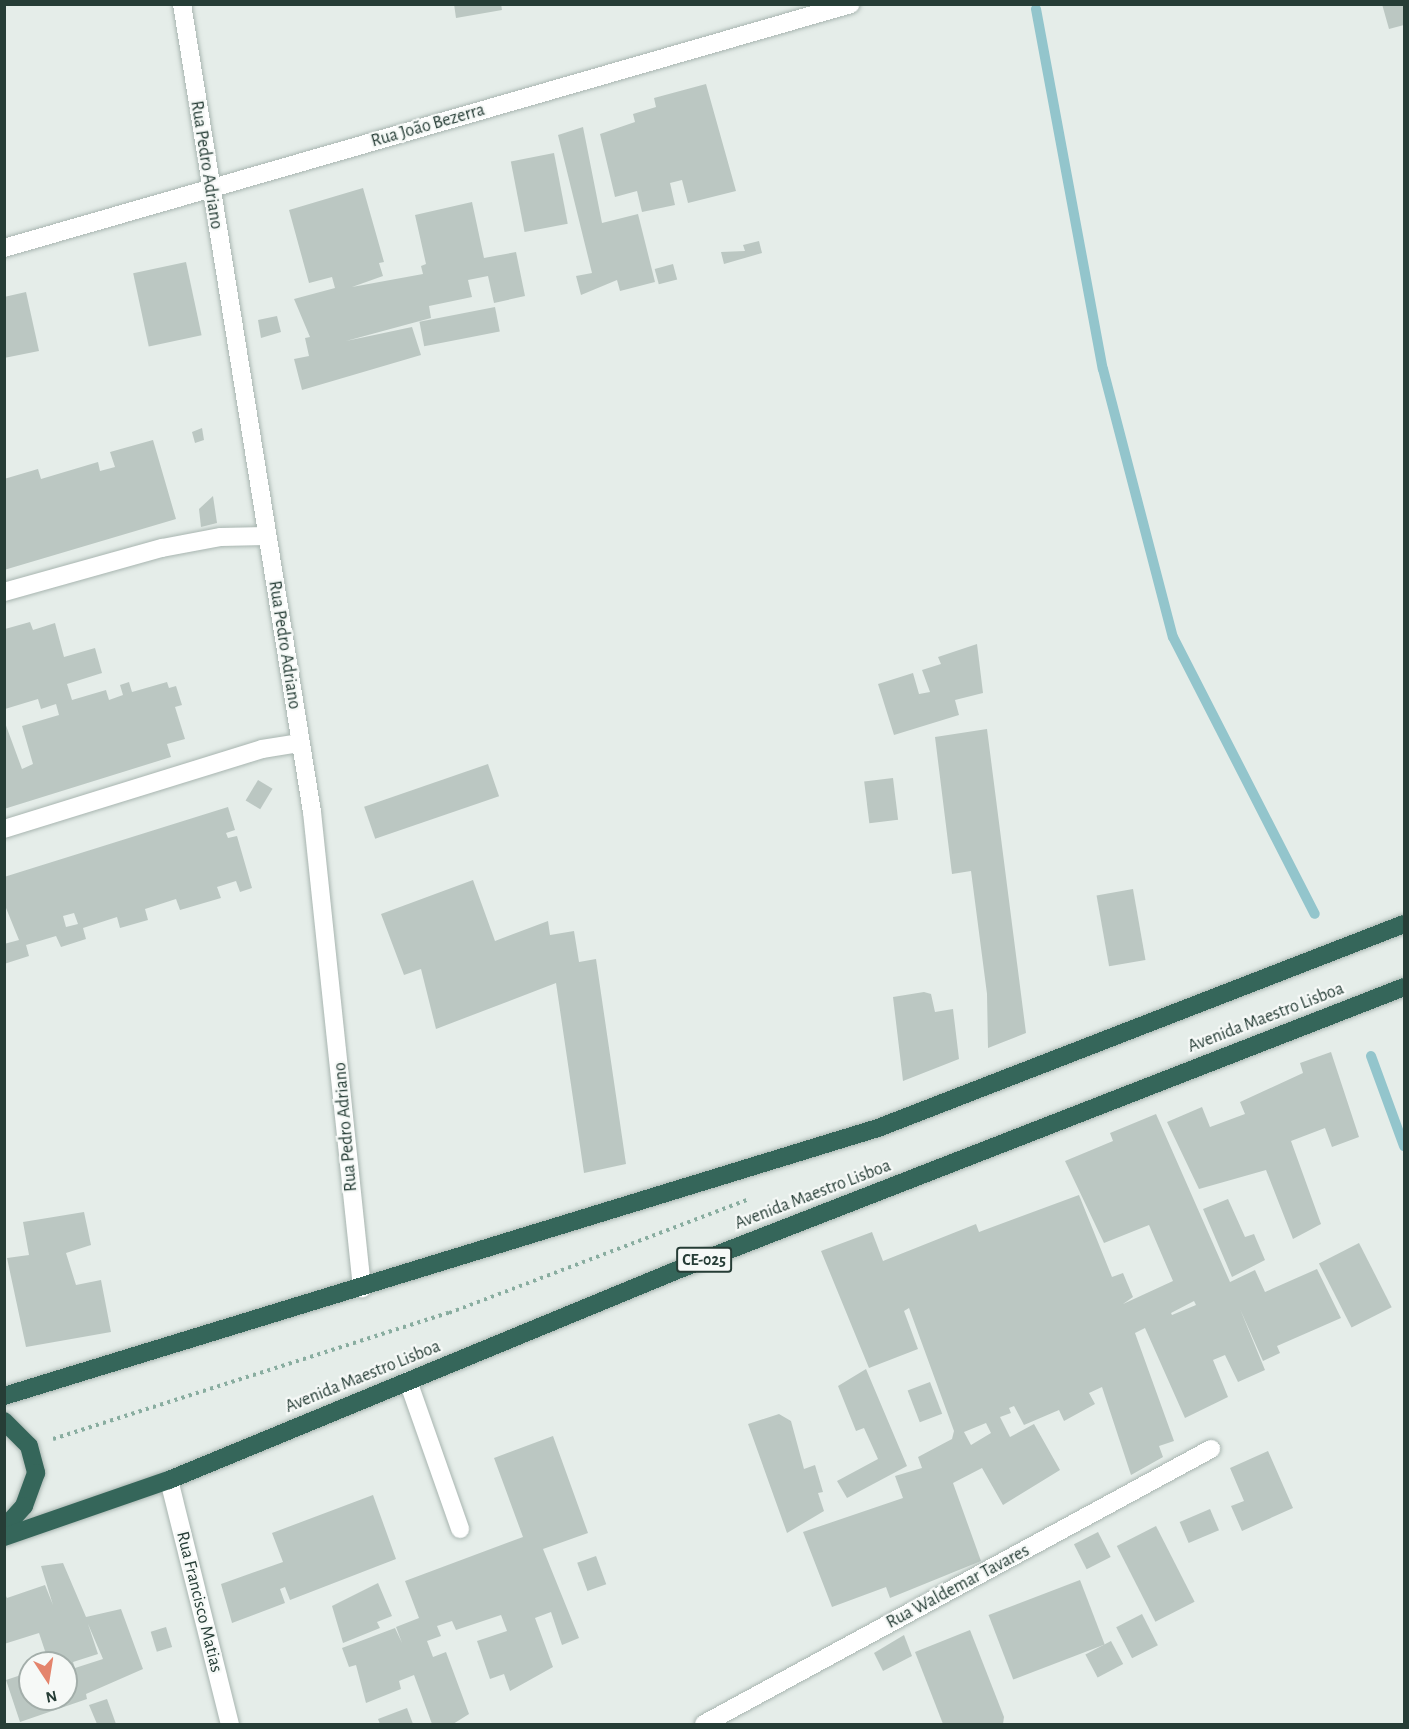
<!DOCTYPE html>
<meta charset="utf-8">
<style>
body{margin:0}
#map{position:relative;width:1409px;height:1729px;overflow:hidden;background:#e5ede9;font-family:"Alegreya Sans",sans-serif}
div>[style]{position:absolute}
.stream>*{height:10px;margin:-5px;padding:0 5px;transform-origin:5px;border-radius:5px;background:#93c5cc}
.building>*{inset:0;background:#bbc7c2;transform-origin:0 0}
.path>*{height:4px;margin-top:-2px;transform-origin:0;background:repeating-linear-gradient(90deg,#89ada0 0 3px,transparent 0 7.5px)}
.roads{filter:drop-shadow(0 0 2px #a8b5b0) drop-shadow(0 0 2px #a8b5b0)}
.lane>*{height:18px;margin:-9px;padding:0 9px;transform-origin:9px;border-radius:9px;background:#fff}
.street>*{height:18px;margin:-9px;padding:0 9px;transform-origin:9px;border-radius:9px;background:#fff}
.highway>*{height:18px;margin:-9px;padding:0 9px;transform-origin:9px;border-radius:9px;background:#35665a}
span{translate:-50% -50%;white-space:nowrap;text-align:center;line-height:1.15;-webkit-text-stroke:4.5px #f6f9f7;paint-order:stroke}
.shield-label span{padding:2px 4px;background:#f6f9f7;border:2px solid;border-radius:4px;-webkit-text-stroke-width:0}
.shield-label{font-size:16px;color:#263d36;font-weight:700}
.street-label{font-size:18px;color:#263d36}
.frame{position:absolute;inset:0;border:6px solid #263d36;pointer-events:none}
.north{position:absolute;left:18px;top:1651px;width:60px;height:60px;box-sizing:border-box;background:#f6f9f7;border:2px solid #a3aeaa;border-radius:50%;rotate:168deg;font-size:16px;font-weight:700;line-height:24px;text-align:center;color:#263d36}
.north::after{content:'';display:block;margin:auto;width:21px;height:27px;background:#e4846c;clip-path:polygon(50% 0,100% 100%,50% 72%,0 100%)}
</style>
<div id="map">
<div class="stream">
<i style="left:1036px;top:9px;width:366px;rotate:79.5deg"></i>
<i style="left:1103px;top:369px;width:277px;rotate:75.4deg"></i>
<i style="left:1173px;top:637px;width:311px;rotate:62.9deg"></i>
<i style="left:1371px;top:1056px;width:96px;rotate:69.9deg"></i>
</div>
<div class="building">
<i style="clip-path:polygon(454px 4px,501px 4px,502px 10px,456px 18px)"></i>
<i style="clip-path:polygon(1382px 4px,1404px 4px,1404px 25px,1389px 29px)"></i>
<i style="clip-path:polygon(706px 84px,736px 191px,688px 203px,682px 180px,670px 183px,675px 205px,642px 212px,637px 191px,615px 197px,600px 134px,635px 122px,633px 114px,656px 107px,654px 98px)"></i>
<i style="clip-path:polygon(583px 127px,602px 223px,638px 214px,655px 282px,620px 291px,617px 280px,581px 295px,576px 276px,592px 273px,558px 135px)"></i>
<i style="left:554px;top:153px;width:72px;height:44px;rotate:79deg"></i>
<i style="clip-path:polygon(363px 188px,384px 262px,379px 263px,383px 276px,352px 287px,423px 274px,421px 266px,426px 264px,415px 215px,472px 202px,484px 258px,516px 252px,525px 296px,494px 303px,488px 276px,468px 280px,472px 297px,429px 306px,431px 318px,346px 341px,412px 327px,421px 355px,302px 390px,294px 359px,309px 356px,305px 338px,310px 337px,294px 299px,335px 288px,332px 277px,309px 283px,289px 210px)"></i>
<i style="clip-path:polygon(759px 241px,762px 253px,724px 264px,721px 252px,745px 251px,743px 245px)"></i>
<i style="left:186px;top:262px;width:75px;height:54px;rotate:78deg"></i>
<i style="left:673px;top:264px;width:16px;height:19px;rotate:75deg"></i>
<i style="clip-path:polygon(26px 292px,39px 351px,4px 358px,4px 297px)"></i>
<i style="left:495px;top:307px;width:25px;height:77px;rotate:79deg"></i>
<i style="clip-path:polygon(277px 316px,281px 332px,261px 338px,258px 320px)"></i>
<i style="clip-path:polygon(202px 428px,204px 440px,195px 443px,192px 432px)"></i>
<i style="clip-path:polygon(153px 440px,176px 519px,4px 570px,4px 479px,38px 469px,41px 479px,98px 462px,100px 471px,115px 467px,110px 452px)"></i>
<i style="clip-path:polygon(213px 496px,217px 523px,201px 527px,199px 509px)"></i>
<i style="clip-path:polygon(30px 622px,33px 630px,55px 623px,64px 657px,95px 648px,102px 673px,67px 684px,72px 700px,106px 690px,109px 700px,123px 695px,120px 685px,129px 682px,132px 692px,167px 682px,169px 688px,176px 686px,182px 705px,175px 707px,185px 739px,167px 744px,171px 757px,4px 809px,4px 720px,22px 769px,33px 764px,22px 726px,59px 715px,56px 704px,41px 709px,38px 699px,5px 709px,5px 629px)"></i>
<i style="clip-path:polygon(977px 644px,983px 693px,955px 700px,959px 715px,894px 735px,878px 684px,913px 673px,919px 694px,930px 692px,922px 670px,941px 664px,938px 657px)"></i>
<i style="clip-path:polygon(987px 729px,1026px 1033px,988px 1048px,987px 994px,971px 871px,952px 874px,935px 737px)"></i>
<i style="left:488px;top:764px;width:34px;height:131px;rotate:71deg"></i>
<i style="left:893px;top:778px;width:42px;height:29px;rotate:83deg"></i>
<i style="left:258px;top:780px;width:17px;height:24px;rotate:31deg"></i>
<i style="clip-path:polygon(evenodd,228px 807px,235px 830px,226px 833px,228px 838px,237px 836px,252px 888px,240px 892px,236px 881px,217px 887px,221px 898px,180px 910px,176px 899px,145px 909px,148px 920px,120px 928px,117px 917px,83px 928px,86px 939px,61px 947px,56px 936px,26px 945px,29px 956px,4px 964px,4px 944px,19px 940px,4px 903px,4px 877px,228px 807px,74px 913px,78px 924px,66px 927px,63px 916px,74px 913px)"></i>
<i style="clip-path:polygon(473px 880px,495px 941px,548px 921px,550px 935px,574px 931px,579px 962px,596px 959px,626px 1164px,584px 1173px,556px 983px,436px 1029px,421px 969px,404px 975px,381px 914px)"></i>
<i style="left:1133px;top:889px;width:72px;height:37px;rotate:80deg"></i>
<i style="clip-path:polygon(924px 992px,931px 994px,935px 1012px,953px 1009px,959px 1059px,903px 1081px,893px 997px)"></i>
<i style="clip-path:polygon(1331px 1052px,1359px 1137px,1332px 1147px,1325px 1128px,1291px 1141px,1321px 1224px,1293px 1239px,1266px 1170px,1199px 1189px,1167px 1122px,1202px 1107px,1210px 1127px,1245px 1114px,1240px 1102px,1303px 1073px,1300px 1063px)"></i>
<i style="clip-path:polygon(evenodd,1156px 1114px,1230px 1282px,1255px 1270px,1265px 1292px,1317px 1269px,1341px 1318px,1277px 1346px,1280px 1353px,1263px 1361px,1240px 1309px,1265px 1370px,1238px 1382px,1225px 1355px,1213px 1360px,1228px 1397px,1185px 1418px,1145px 1328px,1135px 1333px,1174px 1441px,1159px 1446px,1163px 1457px,1131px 1475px,1102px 1387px,1089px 1393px,1095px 1404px,1064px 1421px,1059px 1410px,1024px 1425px,1014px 1406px,1009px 1408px,1011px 1413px,1000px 1417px,1010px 1437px,1034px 1424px,1060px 1470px,1003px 1505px,982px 1468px,953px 1483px,981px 1561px,890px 1598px,886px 1587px,832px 1607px,803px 1532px,903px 1498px,895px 1476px,922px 1468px,918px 1457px,952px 1439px,954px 1431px,909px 1308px,904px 1311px,918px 1349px,869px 1368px,821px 1251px,872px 1232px,883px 1261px,976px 1224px,979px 1232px,1079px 1195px,1112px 1277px,1123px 1273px,1133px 1297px,1123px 1304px,1173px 1281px,1149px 1225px,1104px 1243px,1065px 1161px,1113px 1141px,1110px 1133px,1156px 1114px,1194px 1301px,1196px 1305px,1172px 1315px,1171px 1313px,1194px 1301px,1156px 1114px,986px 1423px,991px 1433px,971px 1445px,964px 1432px,986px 1423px)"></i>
<i style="clip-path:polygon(1228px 1199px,1245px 1237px,1254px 1234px,1265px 1260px,1232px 1277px,1203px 1209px)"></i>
<i style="clip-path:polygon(84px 1212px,91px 1245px,66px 1253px,76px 1285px,101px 1280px,111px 1332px,26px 1347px,7px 1258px,29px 1255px,23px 1222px)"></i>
<i style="left:1359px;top:1243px;width:72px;height:45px;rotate:63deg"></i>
<i style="clip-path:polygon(866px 1369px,907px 1466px,847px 1498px,837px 1481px,878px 1459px,864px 1428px,856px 1431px,838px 1386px)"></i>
<i style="left:930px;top:1382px;width:34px;height:24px;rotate:69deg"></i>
<i style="clip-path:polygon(779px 1414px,791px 1421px,804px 1469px,815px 1465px,823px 1492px,818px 1493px,824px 1511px,787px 1533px,748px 1424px)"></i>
<i style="clip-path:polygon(553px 1436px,588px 1533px,543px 1549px,579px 1638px,562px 1645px,551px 1612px,535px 1618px,553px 1667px,510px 1691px,504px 1674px,490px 1679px,477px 1641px,507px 1631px,501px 1615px,456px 1630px,452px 1621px,437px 1626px,441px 1636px,427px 1641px,433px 1657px,446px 1652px,469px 1714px,453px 1724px,432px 1724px,414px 1675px,399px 1681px,401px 1689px,366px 1703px,356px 1665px,349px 1667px,342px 1648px,395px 1628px,402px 1643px,396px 1627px,419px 1618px,405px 1581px,523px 1537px,494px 1458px)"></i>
<i style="clip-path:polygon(1268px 1451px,1293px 1508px,1242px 1531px,1231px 1506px,1244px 1501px,1230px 1468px)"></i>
<i style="clip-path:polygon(373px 1495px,396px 1559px,290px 1600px,285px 1587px,280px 1589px,285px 1603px,232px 1623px,221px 1584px,283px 1562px,272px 1533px)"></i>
<i style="left:1210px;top:1509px;width:23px;height:33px;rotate:67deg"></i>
<i style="left:1156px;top:1526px;width:85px;height:44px;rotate:63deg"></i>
<i style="left:1098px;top:1532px;width:28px;height:27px;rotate:63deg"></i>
<i style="left:596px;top:1556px;width:30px;height:20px;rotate:70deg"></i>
<i style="clip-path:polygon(evenodd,63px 1563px,86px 1617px,121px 1609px,143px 1669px,86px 1694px,87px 1699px,20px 1722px,6px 1680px,30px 1672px,30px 1699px,66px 1699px,66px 1663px,49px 1663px,39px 1633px,4px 1644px,4px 1592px,7px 1598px,45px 1585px,53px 1605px,41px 1566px,63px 1563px,88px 1624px,103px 1659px,75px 1668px,73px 1662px,98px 1654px,88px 1624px)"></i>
<i style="left:1080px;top:1580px;width:69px;height:98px;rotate:69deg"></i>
<i style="clip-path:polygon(378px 1583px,392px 1616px,377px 1622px,380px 1628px,343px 1643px,332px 1606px)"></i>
<i style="left:1142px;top:1614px;width:35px;height:29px;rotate:63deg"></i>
<i style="left:166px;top:1627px;width:21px;height:16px;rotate:73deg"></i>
<i style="clip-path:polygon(970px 1630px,1004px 1717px,1003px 1724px,943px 1724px,915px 1652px)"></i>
<i style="clip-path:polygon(904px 1635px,912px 1656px,883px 1671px,874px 1653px)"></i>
<i style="left:1111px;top:1641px;width:26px;height:29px;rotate:62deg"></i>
<i style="clip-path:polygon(107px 1699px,116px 1724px,97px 1724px,89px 1705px)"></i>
<i style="clip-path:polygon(407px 1708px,413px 1724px,380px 1724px,378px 1719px)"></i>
</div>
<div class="path">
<i style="left:53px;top:1439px;width:416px;rotate:-17.7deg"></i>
<i style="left:449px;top:1313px;width:321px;rotate:-20.8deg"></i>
</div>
<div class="roads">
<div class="lane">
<i style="left:408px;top:1381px;width:157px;rotate:70.6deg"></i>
</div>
<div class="street">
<i style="left:182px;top:4px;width:818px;rotate:80.86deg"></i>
<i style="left:312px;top:812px;width:479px;rotate:84deg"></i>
<i style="left:4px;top:248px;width:881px;rotate:-16.07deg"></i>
<i style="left:4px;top:592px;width:164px;rotate:-15.6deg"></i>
<i style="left:162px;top:548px;width:60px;rotate:-10.6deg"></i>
<i style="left:221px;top:537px;width:45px;rotate:-1.3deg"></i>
<i style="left:4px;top:829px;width:270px;rotate:-17.2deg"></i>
<i style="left:262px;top:749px;width:37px;rotate:-9deg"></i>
<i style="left:169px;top:1480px;width:252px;rotate:76deg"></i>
<i style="left:704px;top:1724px;width:577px;rotate:-28.48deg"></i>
</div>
<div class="highway">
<i style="left:4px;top:1396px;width:914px;rotate:-17.05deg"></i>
<i style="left:878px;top:1128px;width:564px;rotate:-21.2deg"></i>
<i style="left:4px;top:1421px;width:35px;rotate:45deg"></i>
<i style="left:29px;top:1446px;width:28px;rotate:75deg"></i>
<i style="left:36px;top:1473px;width:35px;rotate:110deg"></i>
<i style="left:24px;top:1506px;width:30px;rotate:132deg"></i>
<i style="left:4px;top:1537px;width:175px;rotate:-19.1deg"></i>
<i style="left:169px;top:1480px;width:547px;rotate:-22.44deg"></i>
<i style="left:675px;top:1271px;width:782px;rotate:-21.28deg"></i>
</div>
</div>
<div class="shield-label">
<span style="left:704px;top:1260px">CE-025</span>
</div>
<div class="street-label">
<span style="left:428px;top:126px;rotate:-16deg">Rua João Bezerra</span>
<span style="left:206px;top:165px;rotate:81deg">Rua Pedro Adriano</span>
<span style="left:284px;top:645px;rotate:81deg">Rua Pedro Adriano</span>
<span style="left:1266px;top:1018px;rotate:-21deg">Avenida Maestro Lisboa</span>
<span style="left:346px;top:1127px;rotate:-95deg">Rua Pedro Adriano</span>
<span style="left:813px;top:1195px;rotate:-21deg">Avenida Maestro Lisboa</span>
<span style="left:363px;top:1377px;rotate:-22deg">Avenida Maestro Lisboa</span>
<span style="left:958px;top:1587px;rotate:-28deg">Rua Waldemar Tavares</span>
<span style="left:199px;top:1602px;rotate:76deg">Rua Francisco Matias</span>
</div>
<div class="frame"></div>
<div class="north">N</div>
</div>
